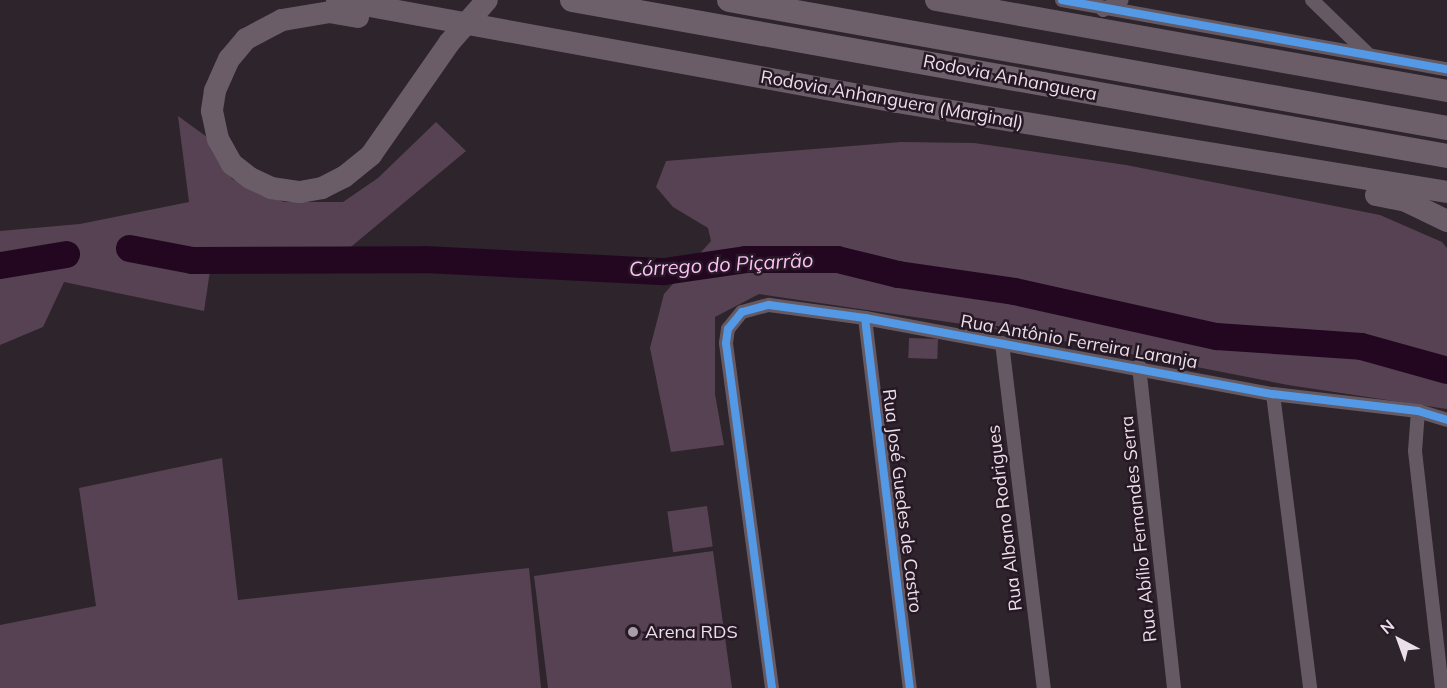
<!DOCTYPE html>
<meta charset="utf-8">
<style>
body{margin:0}
#map{position:relative;width:1447px;height:688px;overflow:hidden;background:#2e242c;font-family:Mulish,sans-serif}
div>[style]{position:absolute}
.green>*{inset:0;background:#574254;transform-origin:0 0}
.river>*{height:27px;margin:-13.5px;padding:0 13.5px;transform-origin:13.5px;border-radius:13.5px;background:#230721}
.minor>*{height:14px;margin:-7px;padding:0 7px;transform-origin:7px;border-radius:7px;background:#655a63}
.trunk>*{height:22px;margin:-11px;padding:0 11px;transform-origin:11px;border-radius:11px;background:#6a5d68}
.motorway>*{height:24px;margin:-12px;padding:0 12px;transform-origin:12px;border-radius:12px;background:#6d606b}
.cycleway>*{height:8px;margin:-4px;padding:0 4px;transform-origin:4px;border-radius:4px;background:#5399e6}
.dots>*{width:16px;height:16px;translate:-50% -50%;box-sizing:border-box;border:3px solid #271825;border-radius:50%}
span{translate:-50% -50%;white-space:nowrap;text-align:center;line-height:1.15;-webkit-text-stroke:5px #271825;paint-order:stroke}
.street-label{font-size:18px;color:#ebe0e9}
.poi-label{font-size:18px;color:#ebe0e9}
.left{translate:0 -50%;text-align:left}
.water-label{font-size:20px;color:#fdbff6;font-style:italic}
.north{position:absolute;left:1369px;top:610px;width:60px;height:60px;-webkit-text-stroke:4px #271825;paint-order:stroke;rotate:319deg;font-size:16px;font-weight:700;line-height:24px;text-align:center;color:#ebe0e9}
.north::after{content:'';display:block;margin:auto;width:21px;height:27px;background:#ebe0e9;clip-path:polygon(50% 0,100% 100%,50% 72%,0 100%)}
</style>
<div id="map">
<div class="green">
<i style="clip-path:polygon(178px 116px,207px 137px,232px 179px,284px 202px,343px 202px,378px 178px,436px 122px,466px 151px,346px 251px,213px 251px,204px 311px,64px 282px,43px 327px,0 345px,0 231px,80px 224px,189px 202px)"></i>
<i style="clip-path:polygon(901px 142px,974px 143px,1126px 165px,1380px 215px,1442px 242px,1447px 248px,1447px 409px,1288px 385px,1023px 333px,759px 294px,715px 317px,715px 394px,724px 445px,671px 452px,650px 348px,664px 294px,711px 241px,708px 228px,673px 207px,656px 187px,666px 161px)"></i>
<i style="left:909px;top:338px;width:29px;height:20px;rotate:2deg"></i>
<i style="clip-path:polygon(222px 458px,238px 600px,529px 568px,541px 688px,0 688px,0 625px,96px 606px,79px 488px)"></i>
<i style="left:707px;top:506px;width:41px;height:40px;rotate:82deg"></i>
<i style="clip-path:polygon(713px 551px,732px 688px,548px 688px,534px 576px)"></i>
</div>
<div class="river">
<i style="left:129px;top:248px;width:64px;rotate:10.8deg"></i>
<i style="left:192px;top:260px;width:232px;rotate:-0.2deg"></i>
<i style="left:424px;top:259px;width:240px;rotate:2.9deg"></i>
<i style="left:664px;top:271px;width:82px;rotate:-8.4deg"></i>
<i style="left:745px;top:259px;width:92px"></i>
<i style="left:837px;top:259px;width:63px;rotate:13.8deg"></i>
<i style="left:898px;top:274px;width:117px;rotate:8.3deg"></i>
<i style="left:1014px;top:291px;width:207px;rotate:12.6deg"></i>
<i style="left:1216px;top:336px;width:145px;rotate:3.9deg"></i>
<i style="left:1361px;top:346px;width:89px;rotate:15.6deg"></i>
<i style="left:0;top:265px;width:67px;rotate:-9.5deg"></i>
</div>
<div class="minor">
<i style="left:1062px;top:0;width:391px;rotate:10.2deg"></i>
<i style="left:1312px;top:0;width:79px;rotate:44deg"></i>
<i style="left:1103px;top:10px;width:21px;rotate:-28deg"></i>
<i style="left:865px;top:318px;width:373px;rotate:83.1deg"></i>
<i style="left:1002px;top:343px;width:348px;rotate:83.1deg"></i>
<i style="left:1139px;top:366px;width:324px;rotate:83.8deg"></i>
<i style="left:1273px;top:394px;width:296px;rotate:82.8deg"></i>
<i style="left:1418px;top:411px;width:40px;rotate:94.3deg"></i>
<i style="left:1415px;top:451px;width:239px;rotate:83.5deg"></i>
<i style="left:772px;top:688px;width:348px;rotate:-97.6deg"></i>
<i style="left:726px;top:343px;width:14px;rotate:-82deg"></i>
<i style="left:728px;top:329px;width:22px;rotate:-51deg"></i>
<i style="left:742px;top:312px;width:28px;rotate:-15deg"></i>
<i style="left:769px;top:305px;width:97px;rotate:7.7deg"></i>
<i style="left:865px;top:318px;width:415px;rotate:10.6deg"></i>
<i style="left:1273px;top:394px;width:146px;rotate:6.7deg"></i>
<i style="left:1418px;top:411px;width:30px;rotate:17deg"></i>
</div>
<div class="trunk">
<i style="left:337px;top:0;width:569px;rotate:10.32deg"></i>
<i style="left:897px;top:102px;width:557px;rotate:9.29deg"></i>
<i style="left:936px;top:0;width:519px;rotate:10.1deg"></i>
<i style="left:358px;top:17px;width:28px;rotate:-170deg"></i>
<i style="left:330px;top:12px;width:49px;rotate:170.5deg"></i>
<i style="left:282px;top:20px;width:41px;rotate:152.2deg"></i>
<i style="left:246px;top:39px;width:26px;rotate:130deg"></i>
<i style="left:229px;top:59px;width:35px;rotate:114deg"></i>
<i style="left:215px;top:91px;width:20px;rotate:99deg"></i>
<i style="left:212px;top:111px;width:29px;rotate:78deg"></i>
<i style="left:218px;top:139px;width:29px;rotate:61deg"></i>
<i style="left:232px;top:164px;width:23px;rotate:38deg"></i>
<i style="left:250px;top:178px;width:23px;rotate:25deg"></i>
<i style="left:271px;top:188px;width:29px;rotate:8deg"></i>
<i style="left:300px;top:192px;width:22px;rotate:-10deg"></i>
<i style="left:322px;top:188px;width:25px;rotate:-27deg"></i>
<i style="left:344px;top:177px;width:35px;rotate:-39deg"></i>
<i style="left:371px;top:155px;width:136px;rotate:-55.1deg"></i>
<i style="left:449px;top:43px;width:57px;rotate:-48.5deg"></i>
<i style="left:1376px;top:195px;width:31px;rotate:11deg"></i>
<i style="left:1406px;top:201px;width:46px;rotate:26deg"></i>
</div>
<div class="motorway">
<i style="left:572px;top:0;width:889px;rotate:10.11deg"></i>
<i style="left:729px;top:0;width:729px;rotate:10.11deg"></i>
</div>
<div class="cycleway">
<i style="left:1062px;top:0;width:391px;rotate:10.2deg"></i>
<i style="left:865px;top:318px;width:373px;rotate:83.1deg"></i>
<i style="left:772px;top:688px;width:348px;rotate:-97.6deg"></i>
<i style="left:726px;top:343px;width:14px;rotate:-82deg"></i>
<i style="left:728px;top:329px;width:22px;rotate:-51deg"></i>
<i style="left:742px;top:312px;width:28px;rotate:-15deg"></i>
<i style="left:769px;top:305px;width:97px;rotate:7.7deg"></i>
<i style="left:865px;top:318px;width:415px;rotate:10.6deg"></i>
<i style="left:1273px;top:394px;width:146px;rotate:6.7deg"></i>
<i style="left:1418px;top:411px;width:30px;rotate:17deg"></i>
</div>
<div class="dots">
<i style="left:633px;top:632px;background:#a99ea7"></i>
</div>
<div class="street-label">
<span style="left:1010px;top:78px;rotate:11deg">Rodovia Anhanguera</span>
<span style="left:892px;top:100px;rotate:10deg">Rodovia Anhanguera (Marginal)</span>
<span style="left:1079px;top:342px;rotate:10deg">Rua Antônio Ferreira Laranja</span>
<span style="left:902px;top:501px;rotate:83deg">Rua José Guedes de Castro</span>
<span style="left:1005px;top:518px;rotate:-97deg">Rua Albano Rodrigues</span>
<span style="left:1139px;top:529px;rotate:-96deg">Rua Abílio Fernandes Serra</span>
</div>
<div class="poi-label">
<span class="left" style="left:645px;top:632px">Arena RDS</span>
</div>
<div class="water-label">
<span style="left:721px;top:264px;rotate:-3deg">Córrego do Piçarrão</span>
</div>
<div class="north">N</div>
</div>
